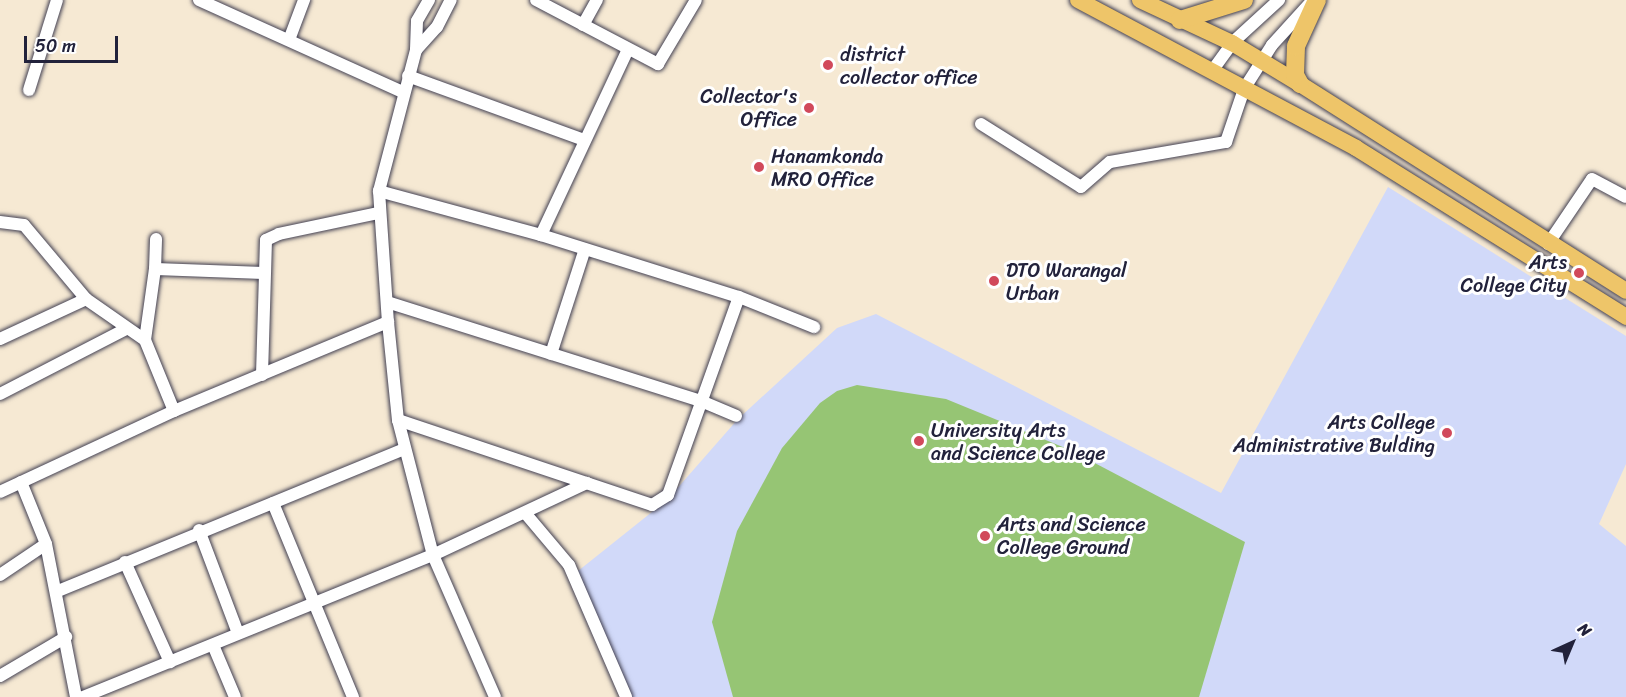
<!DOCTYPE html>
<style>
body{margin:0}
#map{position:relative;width:1626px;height:697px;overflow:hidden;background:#f6e9d3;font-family:Sriracha,sans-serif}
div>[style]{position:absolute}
.built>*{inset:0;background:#d1d9f9}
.green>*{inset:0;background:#96c574}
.roads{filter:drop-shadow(0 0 2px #424052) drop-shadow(0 0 2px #424052)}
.minor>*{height:12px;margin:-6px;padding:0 6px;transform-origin:6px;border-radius:6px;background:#fff}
.major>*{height:16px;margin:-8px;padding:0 8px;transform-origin:8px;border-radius:8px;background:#eec569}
.highway>*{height:18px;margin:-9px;padding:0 9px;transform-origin:9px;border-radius:9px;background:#eec569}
.dots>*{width:16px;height:16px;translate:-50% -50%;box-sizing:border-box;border:3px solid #fff;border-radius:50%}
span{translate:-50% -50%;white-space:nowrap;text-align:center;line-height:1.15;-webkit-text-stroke:6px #fff;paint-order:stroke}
.poi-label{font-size:20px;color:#22223b}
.left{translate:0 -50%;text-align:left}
.right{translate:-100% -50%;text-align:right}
.north{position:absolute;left:1542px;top:613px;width:60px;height:60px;-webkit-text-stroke:4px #fff;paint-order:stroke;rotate:44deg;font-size:16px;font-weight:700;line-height:24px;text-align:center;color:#22223b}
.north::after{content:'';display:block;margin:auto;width:21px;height:27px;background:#22223b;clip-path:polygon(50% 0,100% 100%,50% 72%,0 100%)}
.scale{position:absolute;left:24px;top:36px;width:94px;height:27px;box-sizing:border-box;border:3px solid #22223b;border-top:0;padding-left:8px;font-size:18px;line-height:21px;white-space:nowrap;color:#22223b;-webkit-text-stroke:4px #fff;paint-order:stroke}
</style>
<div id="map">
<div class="built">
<i style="clip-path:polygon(1388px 187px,1626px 336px,1626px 464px,1599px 524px,1626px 546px,1626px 697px,632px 697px,573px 575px,667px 500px,738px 419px,837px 328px,876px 314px,1221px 493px)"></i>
</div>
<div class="green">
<i style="clip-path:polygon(857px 385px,946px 399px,1070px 450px,1245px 542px,1199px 697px,733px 697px,712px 622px,737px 531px,782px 448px,820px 403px,837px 391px)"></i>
</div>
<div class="roads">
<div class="minor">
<i style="left:199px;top:0;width:224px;rotate:24.3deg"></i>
<i style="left:429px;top:0;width:24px;rotate:120deg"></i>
<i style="left:417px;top:21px;width:29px;rotate:92deg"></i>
<i style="left:416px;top:50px;width:146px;rotate:104.7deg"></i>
<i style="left:379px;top:191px;width:131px;rotate:86.1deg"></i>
<i style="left:388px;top:322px;width:99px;rotate:84.2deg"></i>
<i style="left:398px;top:420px;width:139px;rotate:75.5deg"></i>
<i style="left:433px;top:555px;width:155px;rotate:66.4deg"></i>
<i style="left:536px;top:0;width:138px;rotate:27.7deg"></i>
<i style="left:658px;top:64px;width:74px;rotate:-59.3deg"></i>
<i style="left:583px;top:25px;width:29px;rotate:-61deg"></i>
<i style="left:289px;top:40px;width:43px;rotate:-69.4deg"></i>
<i style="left:416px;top:50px;width:31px;rotate:-48deg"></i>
<i style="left:437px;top:27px;width:30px;rotate:-63deg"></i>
<i style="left:1212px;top:71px;width:34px;rotate:-54deg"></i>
<i style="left:1232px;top:43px;width:64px;rotate:-42.5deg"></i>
<i style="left:408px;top:76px;width:187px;rotate:20deg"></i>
<i style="left:29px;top:90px;width:94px;rotate:-72.7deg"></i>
<i style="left:981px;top:124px;width:118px;rotate:32.2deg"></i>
<i style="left:1081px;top:187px;width:38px;rotate:-41deg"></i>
<i style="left:1110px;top:162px;width:118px;rotate:-9.8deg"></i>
<i style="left:1226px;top:142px;width:56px;rotate:-71.2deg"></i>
<i style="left:1244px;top:89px;width:52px;rotate:-57.5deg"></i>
<i style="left:1272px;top:45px;width:59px;rotate:-47.7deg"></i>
<i style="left:379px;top:191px;width:168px;rotate:15.2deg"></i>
<i style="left:541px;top:235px;width:207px;rotate:17.4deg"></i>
<i style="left:739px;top:297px;width:81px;rotate:21.8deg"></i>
<i style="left:0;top:222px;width:24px;rotate:7deg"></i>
<i style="left:24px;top:225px;width:97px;rotate:50deg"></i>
<i style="left:86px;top:299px;width:72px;rotate:34.8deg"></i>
<i style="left:541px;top:235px;width:205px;rotate:-64.9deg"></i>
<i style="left:1548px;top:244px;width:78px;rotate:-55.9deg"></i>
<i style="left:1592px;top:179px;width:38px;rotate:28deg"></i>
<i style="left:155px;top:269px;width:30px;rotate:-88deg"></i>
<i style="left:387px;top:302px;width:329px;rotate:17.5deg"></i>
<i style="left:701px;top:401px;width:38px;rotate:23deg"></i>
<i style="left:0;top:339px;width:95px;rotate:-24.9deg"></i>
<i style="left:551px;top:354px;width:110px;rotate:-72.1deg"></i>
<i style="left:262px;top:375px;width:135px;rotate:-88.3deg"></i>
<i style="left:266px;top:240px;width:14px;rotate:-25deg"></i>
<i style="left:279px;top:234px;width:102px;rotate:-11.9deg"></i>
<i style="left:0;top:394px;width:142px;rotate:-27.3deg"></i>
<i style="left:174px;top:411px;width:77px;rotate:-112.2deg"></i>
<i style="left:145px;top:340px;width:72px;rotate:-82deg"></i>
<i style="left:155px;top:269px;width:109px;rotate:2.1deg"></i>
<i style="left:398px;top:420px;width:268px;rotate:18.5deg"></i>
<i style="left:652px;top:505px;width:19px;rotate:-32deg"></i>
<i style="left:668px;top:495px;width:210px;rotate:-70.3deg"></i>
<i style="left:21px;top:482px;width:67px;rotate:68deg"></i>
<i style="left:46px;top:544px;width:156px;rotate:78.9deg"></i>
<i style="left:0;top:492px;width:192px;rotate:-25deg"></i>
<i style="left:174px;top:411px;width:232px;rotate:-22.6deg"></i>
<i style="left:273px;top:503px;width:210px;rotate:67.6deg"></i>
<i style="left:526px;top:514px;width:67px;rotate:49.9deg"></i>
<i style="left:569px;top:565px;width:144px;rotate:66.6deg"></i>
<i style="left:199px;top:530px;width:110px;rotate:69.3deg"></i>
<i style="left:125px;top:562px;width:110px;rotate:65.8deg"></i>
<i style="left:0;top:575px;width:55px;rotate:-34deg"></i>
<i style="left:58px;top:591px;width:375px;rotate:-22.3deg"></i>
<i style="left:213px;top:645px;width:56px;rotate:67.1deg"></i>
<i style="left:0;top:676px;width:77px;rotate:-30.6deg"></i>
<i style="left:83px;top:697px;width:378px;rotate:-22.1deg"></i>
<i style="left:433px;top:555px;width:170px;rotate:-25.1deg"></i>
</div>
<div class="major">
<i style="left:1078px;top:0;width:315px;rotate:28deg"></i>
<i style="left:1356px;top:148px;width:319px;rotate:32deg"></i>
<i style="left:1140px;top:0;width:102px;rotate:25.1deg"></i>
<i style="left:1232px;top:43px;width:79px;rotate:31.1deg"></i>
<i style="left:1300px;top:84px;width:386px;rotate:32.4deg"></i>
</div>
<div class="highway">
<i style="left:1180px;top:20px;width:67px;rotate:-17.4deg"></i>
<i style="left:1300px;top:84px;width:10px;rotate:-119deg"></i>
<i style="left:1295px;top:75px;width:29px;rotate:-88deg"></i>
<i style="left:1296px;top:46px;width:51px;rotate:-65.5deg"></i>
</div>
</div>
<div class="dots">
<i style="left:828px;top:65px;background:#d1495b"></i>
<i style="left:809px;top:108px;background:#d1495b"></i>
<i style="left:759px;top:167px;background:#d1495b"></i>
<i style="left:1579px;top:273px;background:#d1495b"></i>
<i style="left:994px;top:281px;background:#d1495b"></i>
<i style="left:1447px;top:433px;background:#d1495b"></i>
<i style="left:919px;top:441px;background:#d1495b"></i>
<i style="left:985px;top:536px;background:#d1495b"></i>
</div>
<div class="poi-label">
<span class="left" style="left:840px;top:66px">district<br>collector office</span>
<span class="right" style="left:797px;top:108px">Collector's<br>Office</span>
<span class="left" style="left:771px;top:168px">Hanamkonda<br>MRO Office</span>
<span class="right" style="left:1567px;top:274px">Arts<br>College City</span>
<span class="left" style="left:1006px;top:282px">DTO Warangal<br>Urban</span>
<span class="right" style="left:1435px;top:434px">Arts College<br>Administrative Bulding</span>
<span class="left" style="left:931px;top:442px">University Arts<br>and Science College</span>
<span class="left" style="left:997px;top:536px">Arts and Science<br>College Ground</span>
</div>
<div class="north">N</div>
<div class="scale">50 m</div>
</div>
